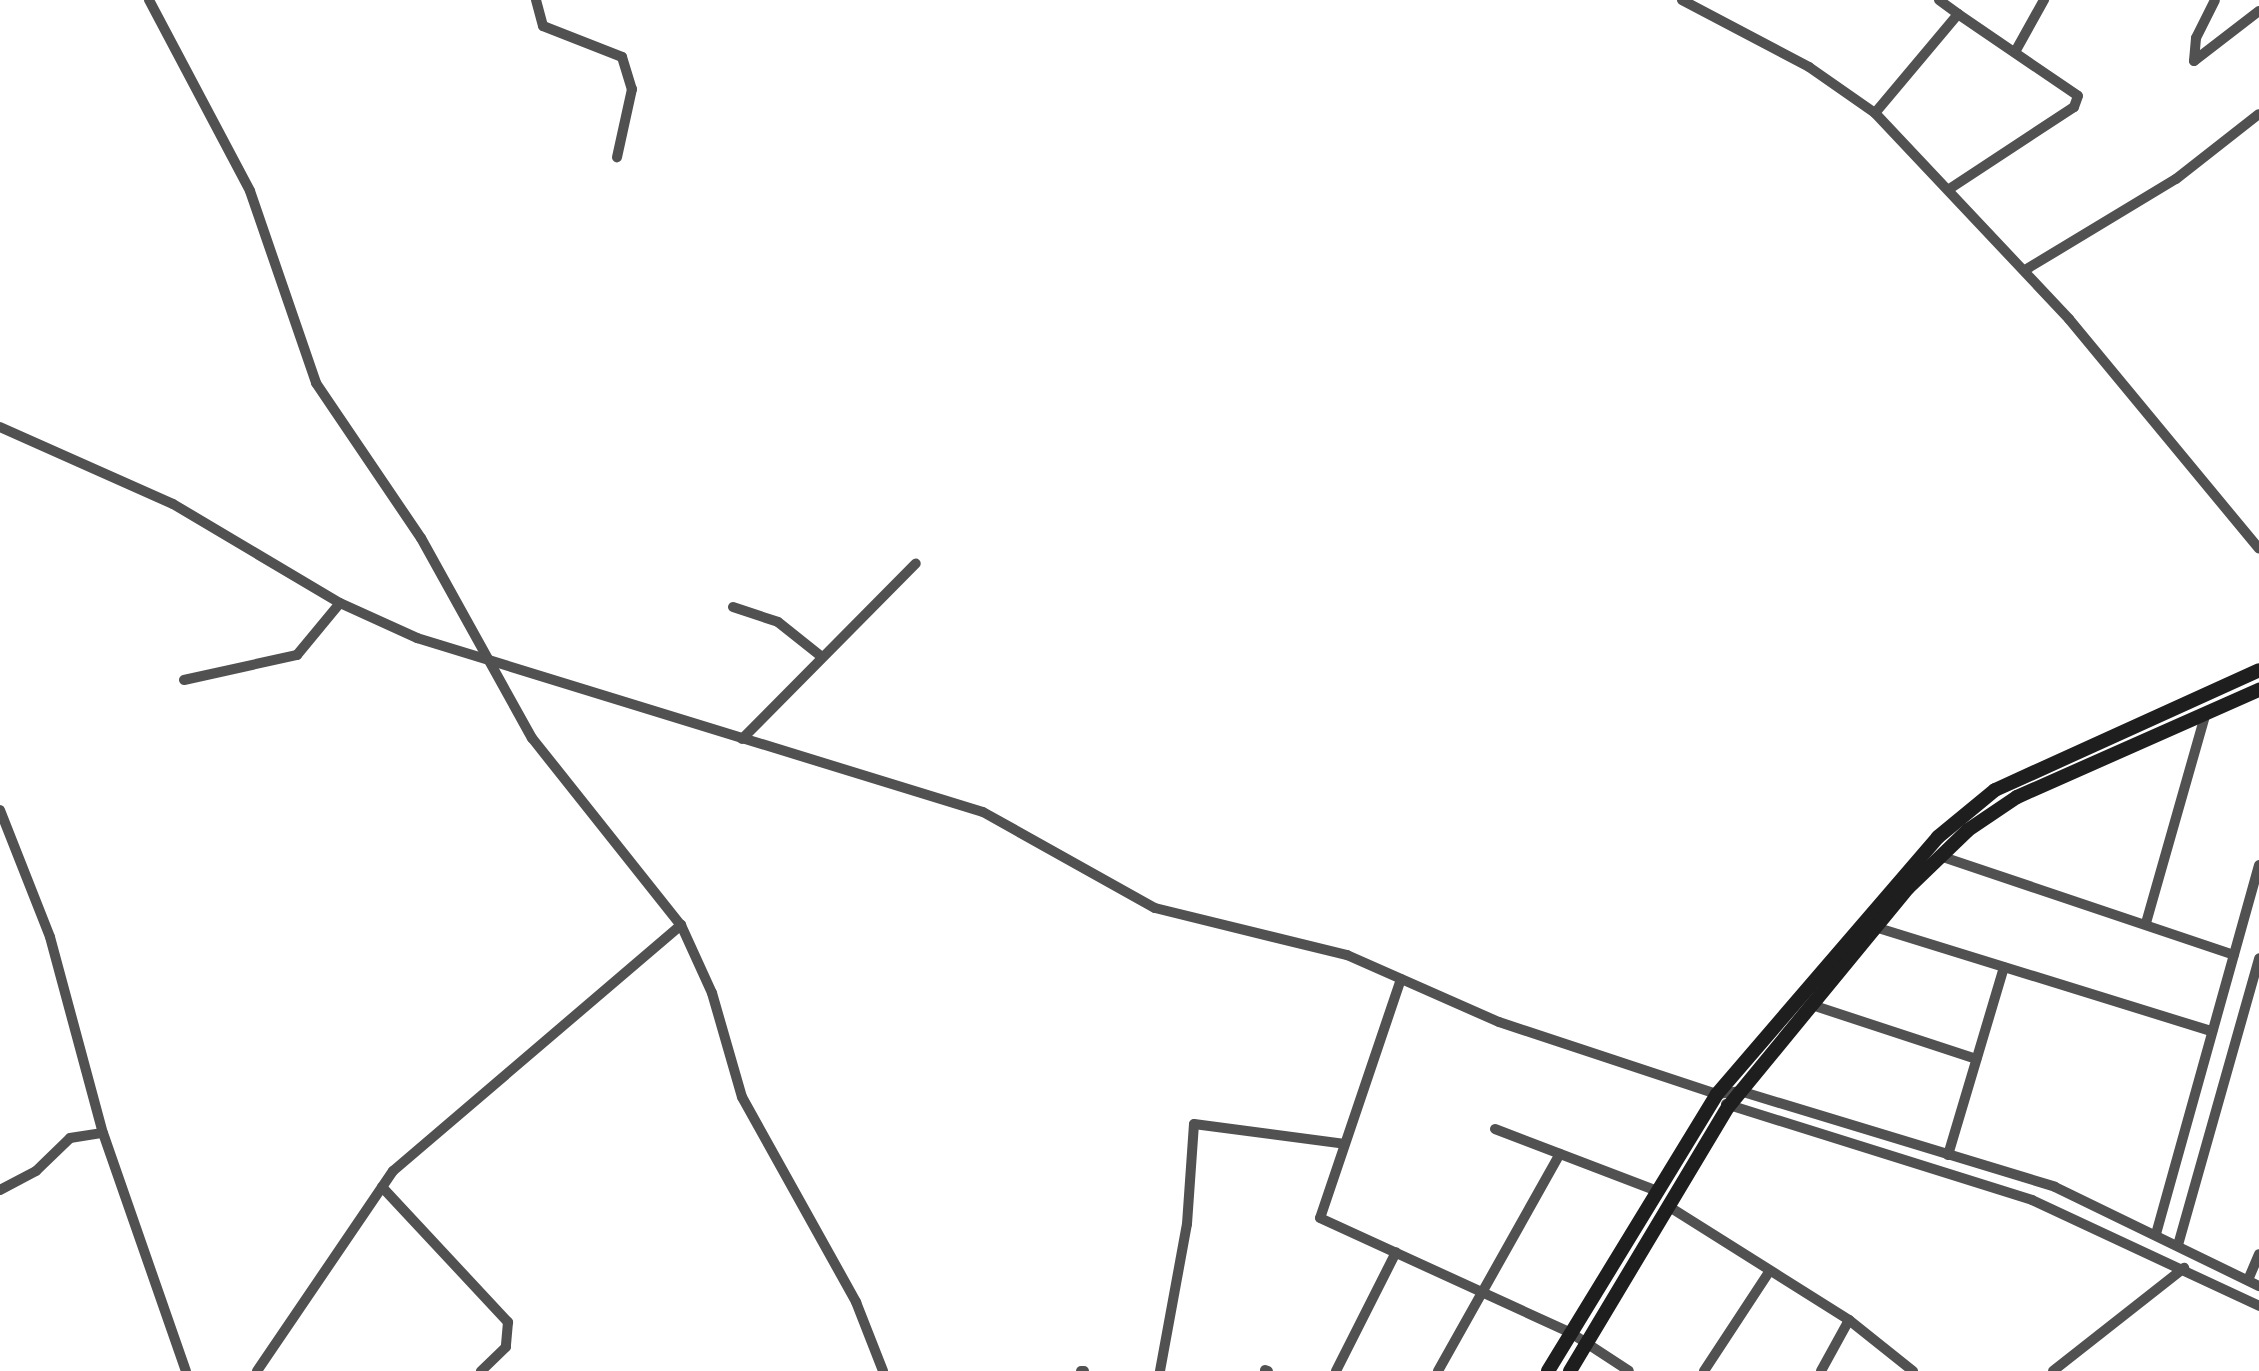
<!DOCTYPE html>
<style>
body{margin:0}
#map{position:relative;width:2259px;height:1371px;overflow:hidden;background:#fff;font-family:"Titillium Web",sans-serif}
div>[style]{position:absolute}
.street>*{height:10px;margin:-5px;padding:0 5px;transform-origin:5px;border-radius:5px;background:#515151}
.secondary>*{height:14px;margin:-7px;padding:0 7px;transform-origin:7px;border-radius:7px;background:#1e1e1e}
span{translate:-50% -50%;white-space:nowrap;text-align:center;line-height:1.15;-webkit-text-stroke:6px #fff;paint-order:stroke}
</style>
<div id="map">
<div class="street">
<i style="left:149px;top:0;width:216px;rotate:62.1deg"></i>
<i style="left:250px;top:191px;width:203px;rotate:71deg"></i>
<i style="left:316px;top:383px;width:187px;rotate:55.9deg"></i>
<i style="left:421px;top:538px;width:229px;rotate:61deg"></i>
<i style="left:532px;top:738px;width:239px;rotate:51.5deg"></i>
<i style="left:681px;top:925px;width:75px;rotate:65.5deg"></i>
<i style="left:712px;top:993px;width:108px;rotate:73.9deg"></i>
<i style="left:742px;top:1097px;width:235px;rotate:60.9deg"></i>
<i style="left:856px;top:1302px;width:74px;rotate:68.6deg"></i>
<i style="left:536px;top:0;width:27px;rotate:75deg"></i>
<i style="left:543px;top:26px;width:85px;rotate:21.4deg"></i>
<i style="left:622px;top:57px;width:34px;rotate:73deg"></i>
<i style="left:632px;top:89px;width:70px;rotate:102.4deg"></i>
<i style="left:1682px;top:0;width:144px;rotate:27.8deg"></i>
<i style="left:1809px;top:67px;width:80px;rotate:34.9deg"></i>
<i style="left:1875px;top:113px;width:283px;rotate:46.7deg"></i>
<i style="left:2069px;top:319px;width:298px;rotate:50.4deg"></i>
<i style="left:1939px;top:0;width:24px;rotate:36deg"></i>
<i style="left:2015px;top:52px;width:60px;rotate:-60.9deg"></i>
<i style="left:2194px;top:61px;width:82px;rotate:-37.6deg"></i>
<i style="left:2194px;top:61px;width:23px;rotate:-85deg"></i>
<i style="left:2196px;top:38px;width:42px;rotate:-63.4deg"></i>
<i style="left:1875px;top:113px;width:129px;rotate:-50deg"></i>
<i style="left:1958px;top:14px;width:145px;rotate:34.3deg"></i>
<i style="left:2078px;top:96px;width:12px;rotate:110deg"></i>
<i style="left:2074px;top:107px;width:149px;rotate:146.7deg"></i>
<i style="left:2025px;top:270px;width:176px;rotate:-31.1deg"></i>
<i style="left:2176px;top:179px;width:105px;rotate:-38.1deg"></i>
<i style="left:0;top:427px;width:189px;rotate:24deg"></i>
<i style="left:173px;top:504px;width:194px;rotate:30.7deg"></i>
<i style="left:340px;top:603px;width:85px;rotate:24.4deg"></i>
<i style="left:417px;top:638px;width:592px;rotate:17.09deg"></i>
<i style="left:983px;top:812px;width:197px;rotate:29.2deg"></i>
<i style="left:1155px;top:908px;width:198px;rotate:13.8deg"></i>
<i style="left:1347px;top:955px;width:166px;rotate:23.8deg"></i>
<i style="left:1499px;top:1022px;width:230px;rotate:18.3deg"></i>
<i style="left:1717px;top:1094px;width:23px;rotate:-7deg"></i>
<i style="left:1740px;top:1091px;width:329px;rotate:16.9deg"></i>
<i style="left:2055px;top:1187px;width:227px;rotate:25.9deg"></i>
<i style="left:733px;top:607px;width:47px;rotate:18.4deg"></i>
<i style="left:778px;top:622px;width:56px;rotate:38.5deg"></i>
<i style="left:184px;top:680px;width:116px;rotate:-12.5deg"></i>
<i style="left:297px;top:655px;width:67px;rotate:-50.4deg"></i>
<i style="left:742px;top:739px;width:247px;rotate:-45.3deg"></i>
<i style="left:0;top:810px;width:136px;rotate:68.5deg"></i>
<i style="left:50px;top:937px;width:203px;rotate:74.9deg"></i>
<i style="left:103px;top:1133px;width:252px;rotate:70.8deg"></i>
<i style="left:1940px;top:856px;width:310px;rotate:18.6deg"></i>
<i style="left:2146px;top:923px;width:218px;rotate:-74.1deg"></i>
<i style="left:1875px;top:927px;width:353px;rotate:17.2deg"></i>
<i style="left:1401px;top:979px;width:252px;rotate:108.7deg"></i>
<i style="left:1320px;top:1218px;width:276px;rotate:24.6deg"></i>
<i style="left:1571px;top:1333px;width:69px;rotate:33.2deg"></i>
<i style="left:1812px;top:1005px;width:173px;rotate:18.2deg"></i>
<i style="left:1726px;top:1104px;width:321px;rotate:17.4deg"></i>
<i style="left:2032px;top:1200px;width:251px;rotate:25deg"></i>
<i style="left:1495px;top:1129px;width:173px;rotate:20.9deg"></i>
<i style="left:1948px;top:1155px;width:196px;rotate:-73.4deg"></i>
<i style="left:382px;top:1187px;width:185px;rotate:47deg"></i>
<i style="left:508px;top:1322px;width:25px;rotate:95deg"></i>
<i style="left:506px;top:1347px;width:35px;rotate:136deg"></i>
<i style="left:0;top:1190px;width:41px;rotate:-27.8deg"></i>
<i style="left:36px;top:1171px;width:47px;rotate:-44.1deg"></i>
<i style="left:70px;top:1138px;width:33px;rotate:-9deg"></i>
<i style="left:1668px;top:1206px;width:214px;rotate:32.2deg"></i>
<i style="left:1849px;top:1320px;width:82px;rotate:38.6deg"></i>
<i style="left:2156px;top:1234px;width:383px;rotate:-74.4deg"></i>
<i style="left:2178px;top:1245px;width:298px;rotate:-74.2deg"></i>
<i style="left:2248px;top:1280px;width:28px;rotate:-67deg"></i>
<i style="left:1265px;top:1370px;width:3px;rotate:18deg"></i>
<i style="left:257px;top:1371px;width:242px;rotate:-55.8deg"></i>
<i style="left:393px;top:1171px;width:379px;rotate:-40.5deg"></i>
<i style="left:1081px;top:1371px;width:3px"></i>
<i style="left:1160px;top:1371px;width:149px;rotate:-79.6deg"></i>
<i style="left:1187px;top:1224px;width:100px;rotate:-86deg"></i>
<i style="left:1194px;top:1124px;width:152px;rotate:7.5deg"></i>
<i style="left:1336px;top:1371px;width:133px;rotate:-63.2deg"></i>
<i style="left:1438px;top:1371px;width:249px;rotate:-60.7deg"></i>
<i style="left:1704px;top:1371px;width:118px;rotate:-56.7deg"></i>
<i style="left:1821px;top:1371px;width:58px;rotate:-61.2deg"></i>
<i style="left:2053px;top:1371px;width:167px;rotate:-38.2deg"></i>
</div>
<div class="secondary">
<i style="left:1548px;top:1371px;width:324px;rotate:-58.6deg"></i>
<i style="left:1717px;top:1094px;width:339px;rotate:-49.3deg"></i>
<i style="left:1938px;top:837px;width:74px;rotate:-39.5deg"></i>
<i style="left:1995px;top:790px;width:290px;rotate:-24.4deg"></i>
<i style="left:1570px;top:1371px;width:308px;rotate:-59.1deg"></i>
<i style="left:1728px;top:1107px;width:283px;rotate:-50.6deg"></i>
<i style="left:1908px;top:888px;width:83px;rotate:-44deg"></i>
<i style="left:1968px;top:830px;width:59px;rotate:-34deg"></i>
<i style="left:2017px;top:797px;width:265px;rotate:-23.9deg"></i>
</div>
</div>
